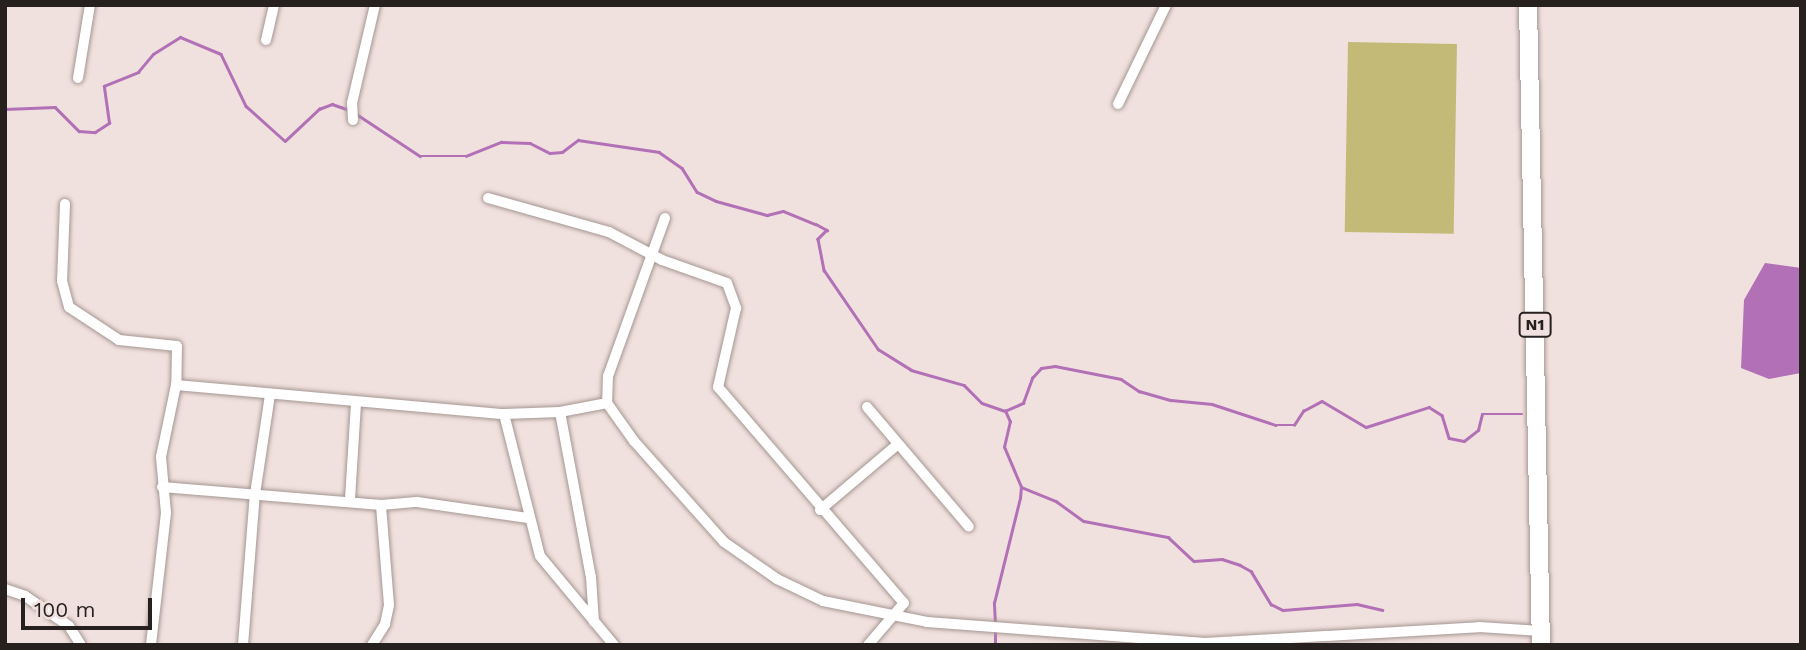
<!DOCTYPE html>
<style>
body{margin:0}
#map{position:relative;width:1806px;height:650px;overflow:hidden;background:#f1e1de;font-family:"Work Sans",sans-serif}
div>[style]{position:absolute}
.green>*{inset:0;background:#c4ba78;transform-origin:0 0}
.water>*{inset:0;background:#b270b7}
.stream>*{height:2.5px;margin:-1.25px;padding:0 1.25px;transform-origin:1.25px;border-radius:1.25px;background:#b270b7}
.roads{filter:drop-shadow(0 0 2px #a59692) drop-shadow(0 0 2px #a59692)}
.minor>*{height:10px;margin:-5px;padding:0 5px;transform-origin:5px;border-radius:5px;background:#fff}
.trunk>*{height:18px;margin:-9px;padding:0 9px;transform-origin:9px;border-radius:9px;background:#fff}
span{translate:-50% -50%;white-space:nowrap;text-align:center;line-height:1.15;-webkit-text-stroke:5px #f1e1de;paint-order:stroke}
.shield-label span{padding:2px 5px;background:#f1e1de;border:2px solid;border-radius:5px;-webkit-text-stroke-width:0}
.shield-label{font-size:16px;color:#26201f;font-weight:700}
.frame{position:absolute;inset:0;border:7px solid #26201f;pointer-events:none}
.scale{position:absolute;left:21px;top:598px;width:131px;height:32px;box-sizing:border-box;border:4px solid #26201f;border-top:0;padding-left:9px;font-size:21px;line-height:24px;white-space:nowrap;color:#26201f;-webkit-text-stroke:5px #f1e1de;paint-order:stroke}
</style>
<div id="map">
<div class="green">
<i style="left:1348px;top:42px;width:109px;height:190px;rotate:1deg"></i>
</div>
<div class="water">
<i style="clip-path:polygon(1765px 263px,1801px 268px,1801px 373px,1769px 379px,1741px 368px,1744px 300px)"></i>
</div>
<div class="stream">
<i style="left:5px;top:109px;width:50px;rotate:-2.3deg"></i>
<i style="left:55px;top:107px;width:34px;rotate:45deg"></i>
<i style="left:79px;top:131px;width:16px;rotate:4deg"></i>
<i style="left:95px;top:132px;width:17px;rotate:-33deg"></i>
<i style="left:109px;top:123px;width:37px;rotate:-98deg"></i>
<i style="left:104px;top:86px;width:37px;rotate:-22deg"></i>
<i style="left:138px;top:72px;width:23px;rotate:-50deg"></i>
<i style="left:153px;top:54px;width:32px;rotate:-32deg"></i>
<i style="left:180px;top:37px;width:44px;rotate:22.5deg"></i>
<i style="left:221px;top:54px;width:58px;rotate:64.3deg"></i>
<i style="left:246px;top:106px;width:52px;rotate:41.9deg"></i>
<i style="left:285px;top:141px;width:47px;rotate:-43.3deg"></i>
<i style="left:319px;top:109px;width:14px;rotate:-21deg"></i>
<i style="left:332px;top:104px;width:18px;rotate:19deg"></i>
<i style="left:355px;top:113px;width:78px;rotate:33.5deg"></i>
<i style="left:420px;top:156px;width:46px"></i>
<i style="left:466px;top:156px;width:38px;rotate:-22deg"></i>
<i style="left:501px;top:142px;width:29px;rotate:2deg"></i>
<i style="left:530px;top:143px;width:22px;rotate:27deg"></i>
<i style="left:550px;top:153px;width:12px;rotate:-5deg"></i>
<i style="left:562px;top:152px;width:20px;rotate:-37deg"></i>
<i style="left:578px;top:140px;width:82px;rotate:8.4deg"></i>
<i style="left:659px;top:152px;width:28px;rotate:35deg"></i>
<i style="left:682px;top:168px;width:28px;rotate:58deg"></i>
<i style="left:697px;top:192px;width:21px;rotate:25deg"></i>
<i style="left:716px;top:201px;width:53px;rotate:15.4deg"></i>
<i style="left:767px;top:215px;width:16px;rotate:-14deg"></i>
<i style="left:783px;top:211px;width:35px;rotate:22deg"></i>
<i style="left:816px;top:224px;width:13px;rotate:29deg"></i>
<i style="left:827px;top:230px;width:13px;rotate:135deg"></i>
<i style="left:818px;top:239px;width:32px;rotate:79deg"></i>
<i style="left:824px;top:270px;width:96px;rotate:55.6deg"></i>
<i style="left:878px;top:349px;width:39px;rotate:32deg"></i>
<i style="left:911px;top:370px;width:55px;rotate:15.8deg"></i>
<i style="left:964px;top:385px;width:25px;rotate:45deg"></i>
<i style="left:982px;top:403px;width:24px;rotate:19deg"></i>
<i style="left:1005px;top:411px;width:20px;rotate:-24deg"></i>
<i style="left:1023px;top:403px;width:27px;rotate:-70deg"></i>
<i style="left:1032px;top:378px;width:13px;rotate:-48deg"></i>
<i style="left:1041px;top:368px;width:14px;rotate:-8deg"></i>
<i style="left:1055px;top:366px;width:67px;rotate:11.1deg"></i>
<i style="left:1121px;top:379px;width:22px;rotate:34deg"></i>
<i style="left:1139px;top:391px;width:33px;rotate:16deg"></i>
<i style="left:1171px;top:400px;width:41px;rotate:5.6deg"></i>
<i style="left:1212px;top:404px;width:67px;rotate:18.2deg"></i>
<i style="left:1276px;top:425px;width:18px"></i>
<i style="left:1294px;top:425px;width:17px;rotate:-57deg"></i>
<i style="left:1303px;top:411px;width:21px;rotate:-28deg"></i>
<i style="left:1322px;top:401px;width:51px;rotate:30.6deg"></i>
<i style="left:1366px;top:427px;width:66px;rotate:-17.6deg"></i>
<i style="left:1429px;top:407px;width:15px;rotate:32deg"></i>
<i style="left:1442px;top:415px;width:24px;rotate:73deg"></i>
<i style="left:1449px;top:438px;width:15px;rotate:11deg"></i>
<i style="left:1464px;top:441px;width:18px;rotate:-38deg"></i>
<i style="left:1478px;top:430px;width:16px;rotate:-76deg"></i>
<i style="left:1482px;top:414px;width:40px"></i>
<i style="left:1021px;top:487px;width:38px;rotate:22deg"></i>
<i style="left:1056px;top:501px;width:34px;rotate:36deg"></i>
<i style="left:1084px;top:521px;width:86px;rotate:10.8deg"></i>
<i style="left:1168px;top:537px;width:35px;rotate:43deg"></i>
<i style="left:1194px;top:561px;width:28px;rotate:-4deg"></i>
<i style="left:1222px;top:559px;width:19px;rotate:18deg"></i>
<i style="left:1240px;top:565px;width:13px;rotate:29deg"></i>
<i style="left:1251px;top:571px;width:39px;rotate:59deg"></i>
<i style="left:1271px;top:604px;width:13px;rotate:27deg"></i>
<i style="left:1283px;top:610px;width:74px;rotate:-4.6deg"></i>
<i style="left:1357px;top:604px;width:26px;rotate:13deg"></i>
<i style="left:995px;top:624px;width:21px;rotate:-93deg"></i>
<i style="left:994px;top:603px;width:108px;rotate:-76.1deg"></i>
<i style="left:1020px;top:498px;width:11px;rotate:-85deg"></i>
<i style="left:1021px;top:487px;width:43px;rotate:-113deg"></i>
<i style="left:1004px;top:447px;width:26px;rotate:-77deg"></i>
<i style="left:1010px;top:422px;width:12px;rotate:-114deg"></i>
<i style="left:995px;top:645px;width:14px;rotate:-90deg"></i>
</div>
<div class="roads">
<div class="minor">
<i style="left:266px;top:40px;width:36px;rotate:-77deg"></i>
<i style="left:78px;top:78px;width:74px;rotate:-80.7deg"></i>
<i style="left:1118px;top:104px;width:110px;rotate:-64.1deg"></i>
<i style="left:353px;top:120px;width:17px;rotate:-93deg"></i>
<i style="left:352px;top:103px;width:101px;rotate:-76.8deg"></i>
<i style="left:488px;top:198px;width:126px;rotate:15.7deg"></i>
<i style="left:609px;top:232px;width:60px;rotate:27.8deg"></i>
<i style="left:662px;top:260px;width:69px;rotate:19.5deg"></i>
<i style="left:727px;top:283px;width:27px;rotate:70deg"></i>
<i style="left:736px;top:308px;width:81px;rotate:102.8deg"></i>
<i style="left:718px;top:387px;width:285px;rotate:49.3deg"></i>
<i style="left:904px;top:603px;width:55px;rotate:130.6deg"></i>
<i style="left:65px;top:204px;width:77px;rotate:92.2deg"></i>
<i style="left:62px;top:281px;width:27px;rotate:75deg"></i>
<i style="left:69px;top:307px;width:60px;rotate:33.4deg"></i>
<i style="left:119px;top:340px;width:58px;rotate:5.9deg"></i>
<i style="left:177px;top:346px;width:39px;rotate:91deg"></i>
<i style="left:176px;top:385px;width:74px;rotate:101.8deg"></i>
<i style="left:161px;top:457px;width:56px;rotate:84.9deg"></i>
<i style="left:166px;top:513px;width:133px;rotate:96.5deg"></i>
<i style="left:665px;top:218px;width:168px;rotate:109.8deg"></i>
<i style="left:608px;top:376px;width:27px;rotate:92deg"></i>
<i style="left:607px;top:403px;width:47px;rotate:54.6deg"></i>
<i style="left:634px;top:441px;width:135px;rotate:48.3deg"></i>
<i style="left:724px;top:542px;width:65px;rotate:34.9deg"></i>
<i style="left:777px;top:579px;width:51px;rotate:25.6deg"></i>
<i style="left:823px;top:601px;width:106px;rotate:11.4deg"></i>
<i style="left:927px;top:622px;width:279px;rotate:4.3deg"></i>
<i style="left:1205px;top:643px;width:274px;rotate:-3.3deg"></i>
<i style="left:1479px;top:627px;width:62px;rotate:3.7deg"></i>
<i style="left:176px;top:385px;width:329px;rotate:5.1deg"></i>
<i style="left:504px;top:414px;width:56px;rotate:-2deg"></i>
<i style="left:560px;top:412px;width:48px;rotate:-10.8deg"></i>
<i style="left:867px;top:407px;width:157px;rotate:49.6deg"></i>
<i style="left:560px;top:412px;width:168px;rotate:79.4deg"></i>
<i style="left:591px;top:577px;width:45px;rotate:86.2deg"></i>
<i style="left:504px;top:414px;width:146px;rotate:75.8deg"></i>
<i style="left:540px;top:556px;width:116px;rotate:50.3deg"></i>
<i style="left:162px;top:487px;width:220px;rotate:4.7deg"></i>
<i style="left:381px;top:505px;width:36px;rotate:-5deg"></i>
<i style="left:417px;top:502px;width:112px;rotate:8.2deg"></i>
<i style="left:350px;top:499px;width:95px;rotate:-86.4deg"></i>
<i style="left:820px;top:510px;width:102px;rotate:-40.2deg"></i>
<i style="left:5px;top:589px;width:21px;rotate:19deg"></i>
<i style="left:25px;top:596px;width:53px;rotate:34.3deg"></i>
<i style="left:69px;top:626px;width:22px;rotate:58deg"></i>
<i style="left:243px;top:645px;width:151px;rotate:-85.5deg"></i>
<i style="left:255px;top:494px;width:100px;rotate:-81.4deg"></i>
<i style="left:372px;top:645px;width:25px;rotate:-58deg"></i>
<i style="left:385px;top:624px;width:19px;rotate:-78deg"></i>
<i style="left:389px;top:605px;width:100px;rotate:-94.6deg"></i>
</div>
<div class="trunk">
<i style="left:1528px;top:5px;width:640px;rotate:88.84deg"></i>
</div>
</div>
<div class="shield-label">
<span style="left:1535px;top:325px">N1</span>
</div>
<div class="frame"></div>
<div class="scale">100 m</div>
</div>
